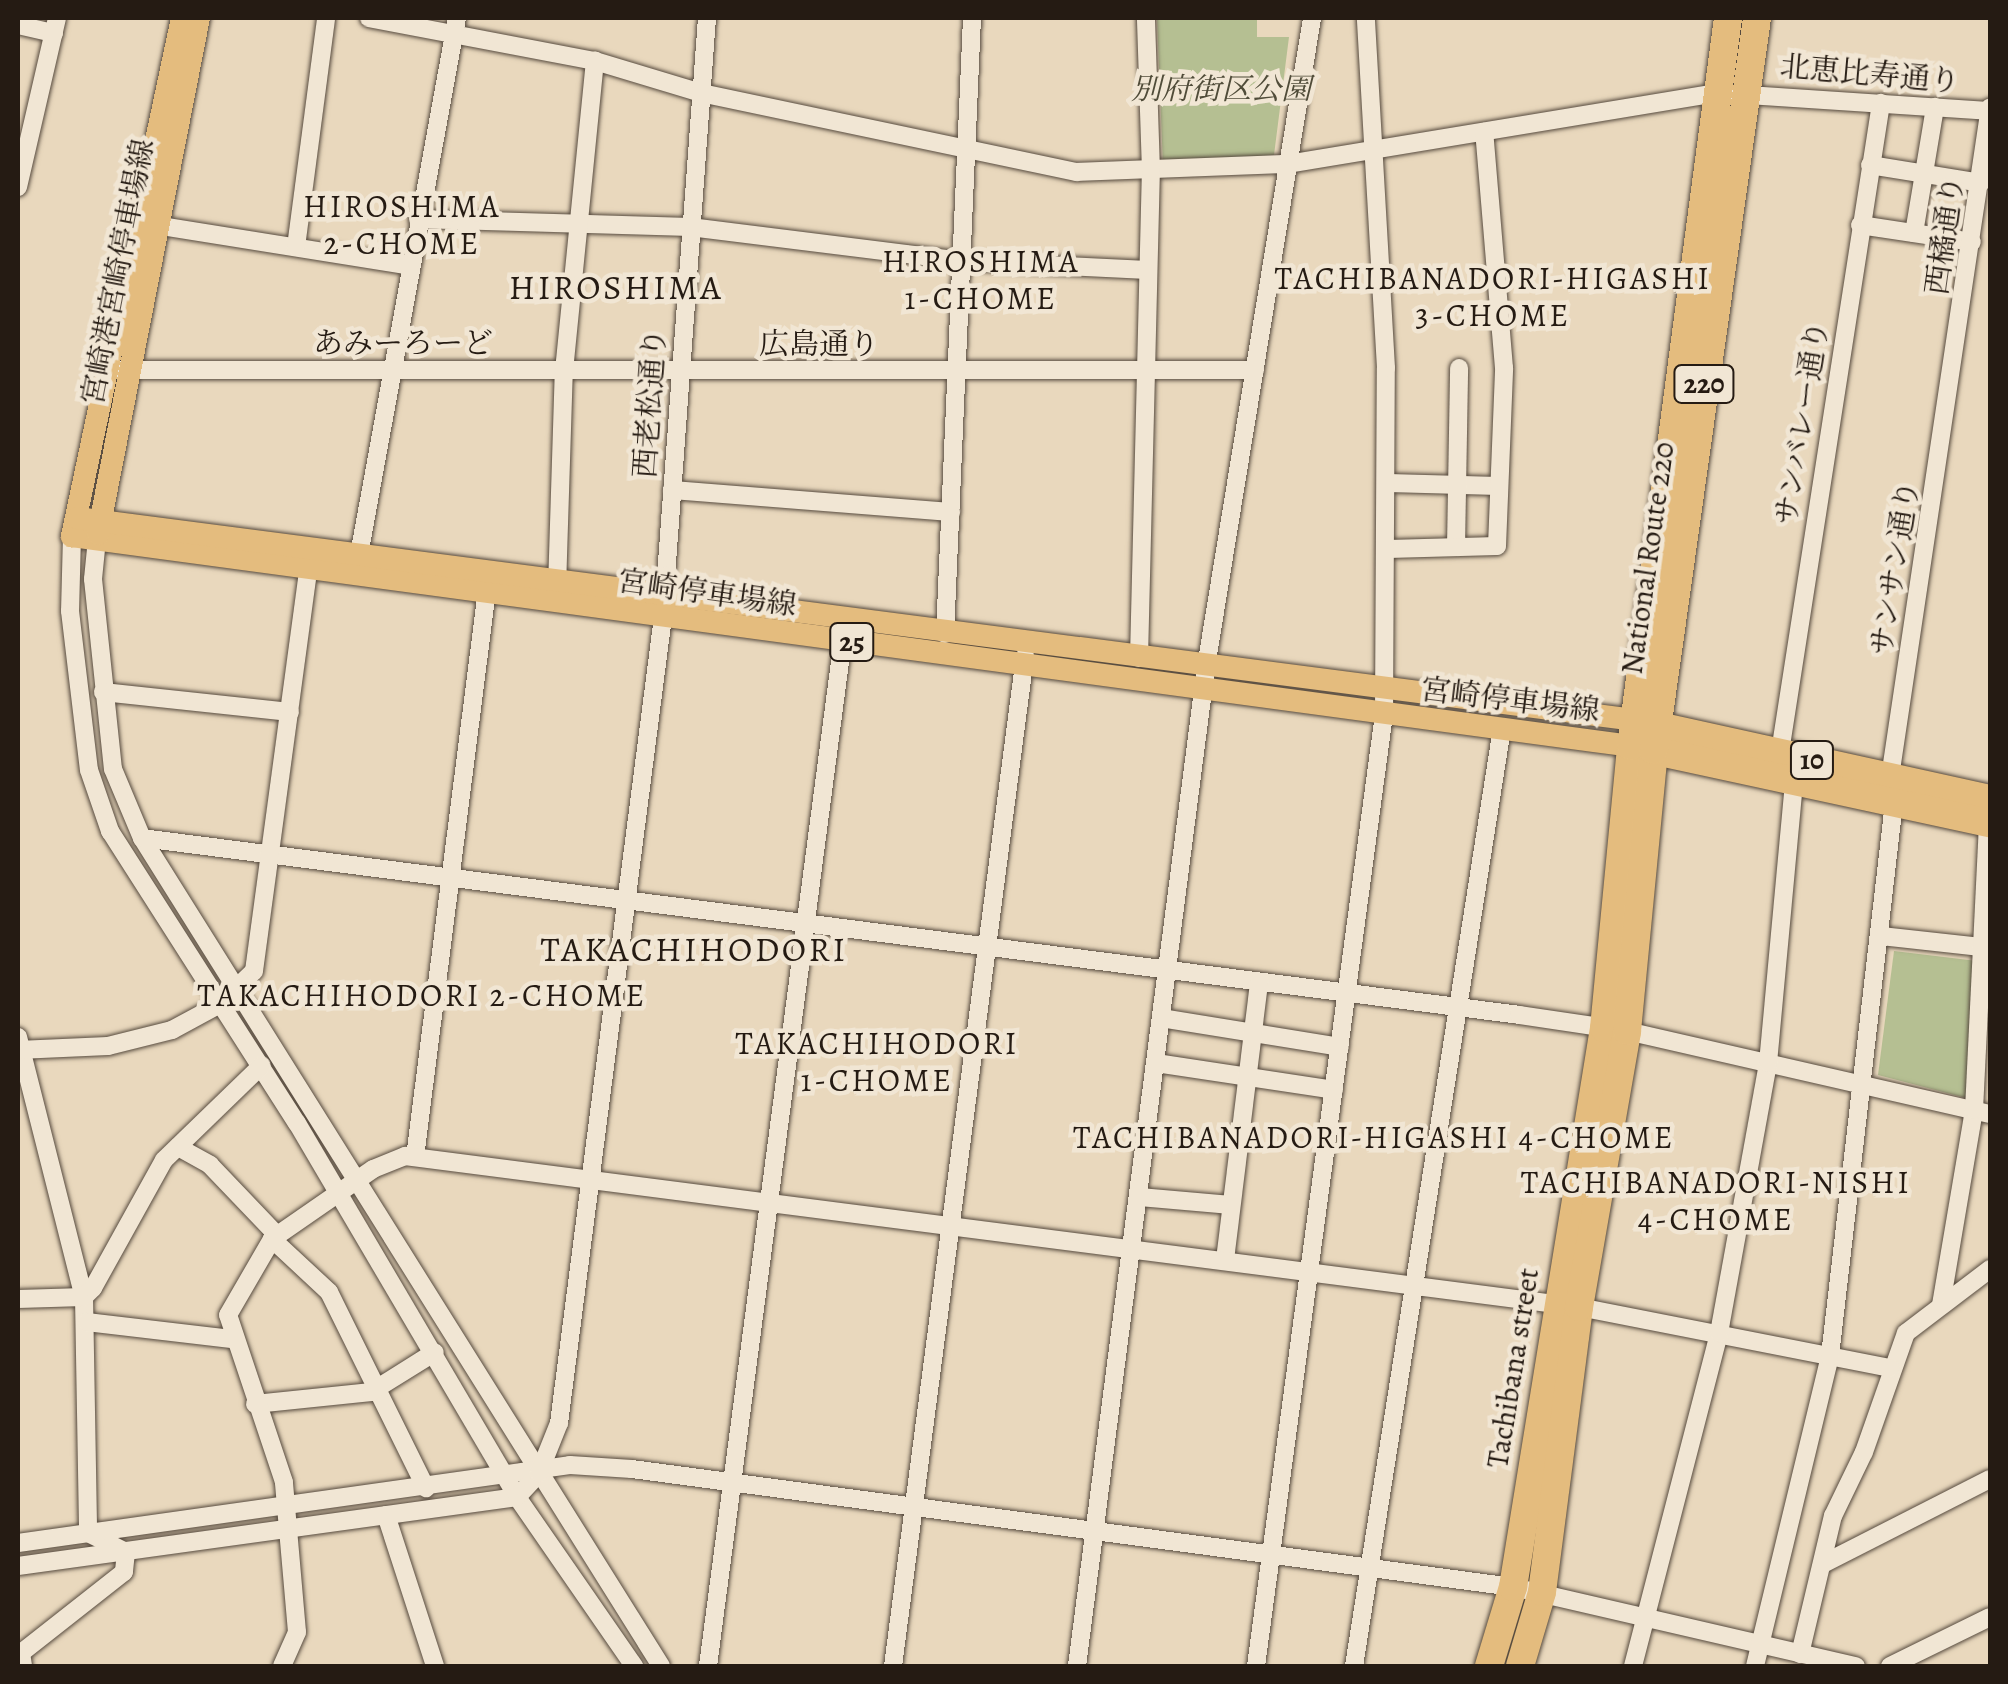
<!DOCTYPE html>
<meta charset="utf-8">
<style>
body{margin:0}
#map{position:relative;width:2008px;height:1684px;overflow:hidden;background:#e9d8bd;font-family:Alegreya,"Noto Serif JP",serif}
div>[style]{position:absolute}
.green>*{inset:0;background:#b5bf92}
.roads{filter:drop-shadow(0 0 2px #564a3e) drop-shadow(0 0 2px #564a3e)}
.minor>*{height:18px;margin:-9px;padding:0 9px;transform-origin:9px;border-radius:9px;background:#f1e6d4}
.major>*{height:22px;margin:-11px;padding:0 11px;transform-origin:11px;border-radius:11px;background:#e4bc7e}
.highway>*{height:28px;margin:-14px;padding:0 14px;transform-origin:14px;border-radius:14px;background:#e4bc7e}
span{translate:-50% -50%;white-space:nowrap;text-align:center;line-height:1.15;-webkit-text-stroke:9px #f1e6d4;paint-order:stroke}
.shield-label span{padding:2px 8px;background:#f1e6d4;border:2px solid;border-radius:8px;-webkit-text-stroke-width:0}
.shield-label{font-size:28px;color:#251b13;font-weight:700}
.street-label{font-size:30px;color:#251b13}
.park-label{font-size:30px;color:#504c39;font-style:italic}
.neighbourhood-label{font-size:32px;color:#251b13;letter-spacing:2.5px}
.quarter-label{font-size:35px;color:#251b13;letter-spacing:2.5px}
.frame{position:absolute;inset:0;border:20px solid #251b13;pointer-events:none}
</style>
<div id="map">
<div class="green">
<i style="clip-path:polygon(1157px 18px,1257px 19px,1257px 37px,1289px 37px,1274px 155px,1163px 166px)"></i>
<i style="clip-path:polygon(1894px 951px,1977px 961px,1966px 1098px,1878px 1075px)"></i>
</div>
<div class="roads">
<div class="minor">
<i style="left:369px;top:18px;width:230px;rotate:10.8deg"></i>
<i style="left:595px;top:61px;width:111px;rotate:16.8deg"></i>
<i style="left:701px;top:93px;width:384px;rotate:11.9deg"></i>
<i style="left:1077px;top:172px;width:211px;rotate:-2.2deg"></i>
<i style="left:1288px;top:164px;width:437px;rotate:-9.4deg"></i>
<i style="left:1719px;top:93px;width:272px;rotate:3.8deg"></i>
<i style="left:18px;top:25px;width:37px;rotate:13deg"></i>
<i style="left:1870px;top:165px;width:112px;rotate:9.2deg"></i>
<i style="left:18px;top:187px;width:173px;rotate:-77deg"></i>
<i style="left:418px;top:219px;width:272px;rotate:1.7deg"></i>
<i style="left:690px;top:227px;width:274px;rotate:7.1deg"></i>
<i style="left:962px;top:261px;width:186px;rotate:2.8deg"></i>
<i style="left:149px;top:224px;width:264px;rotate:9.1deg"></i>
<i style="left:1860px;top:225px;width:113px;rotate:8.6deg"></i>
<i style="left:1914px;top:233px;width:128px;rotate:-80.5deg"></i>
<i style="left:296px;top:247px;width:231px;rotate:-82.5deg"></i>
<i style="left:120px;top:370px;width:1135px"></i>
<i style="left:1388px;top:483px;width:111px;rotate:1.5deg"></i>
<i style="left:672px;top:490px;width:280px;rotate:4.5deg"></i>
<i style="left:72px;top:536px;width:75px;rotate:91.5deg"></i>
<i style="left:70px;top:611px;width:160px;rotate:83.2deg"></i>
<i style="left:89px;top:770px;width:65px;rotate:71deg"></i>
<i style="left:110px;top:831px;width:347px;rotate:57.4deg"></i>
<i style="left:297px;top:1123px;width:434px;rotate:59.5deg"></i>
<i style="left:517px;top:1497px;width:206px;rotate:55.3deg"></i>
<i style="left:97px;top:539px;width:40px;rotate:95.7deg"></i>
<i style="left:93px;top:579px;width:191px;rotate:84deg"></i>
<i style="left:113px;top:769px;width:75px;rotate:67.2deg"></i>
<i style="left:142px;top:838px;width:977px;rotate:57.92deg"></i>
<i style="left:1456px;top:547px;width:179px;rotate:-89deg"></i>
<i style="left:1388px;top:549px;width:109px;rotate:-1.6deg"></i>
<i style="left:1497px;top:546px;width:178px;rotate:-87.7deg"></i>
<i style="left:1504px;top:368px;width:237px;rotate:-94.8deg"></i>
<i style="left:357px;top:566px;width:557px;rotate:-79.66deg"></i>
<i style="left:557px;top:588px;width:217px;rotate:-88.2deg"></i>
<i style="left:564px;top:371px;width:312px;rotate:-84.3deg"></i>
<i style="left:945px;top:634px;width:617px;rotate:-87.49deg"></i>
<i style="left:1139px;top:658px;width:487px;rotate:-88.6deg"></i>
<i style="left:1151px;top:171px;width:153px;rotate:-91.9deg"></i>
<i style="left:103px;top:692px;width:188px;rotate:6.1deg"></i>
<i style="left:1780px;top:752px;width:657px;rotate:-81.15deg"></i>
<i style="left:1890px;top:777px;width:677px;rotate:-81.51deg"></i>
<i style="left:142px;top:838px;width:1388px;rotate:7.32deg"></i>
<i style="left:1519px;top:1015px;width:109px;rotate:8.4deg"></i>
<i style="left:1627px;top:1031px;width:372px;rotate:12.9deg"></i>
<i style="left:1881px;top:936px;width:110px;rotate:6.3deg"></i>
<i style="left:1161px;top:1018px;width:181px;rotate:9.2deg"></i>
<i style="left:18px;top:1037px;width:268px;rotate:75.8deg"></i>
<i style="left:84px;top:1297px;width:236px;rotate:89deg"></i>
<i style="left:88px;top:1533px;width:42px;rotate:26.6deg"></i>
<i style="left:126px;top:1552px;width:20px;rotate:96deg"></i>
<i style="left:124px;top:1572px;width:131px;rotate:141.8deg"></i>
<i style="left:21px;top:1653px;width:13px;rotate:81deg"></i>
<i style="left:18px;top:1050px;width:90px;rotate:-2.5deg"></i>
<i style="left:108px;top:1046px;width:66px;rotate:-14deg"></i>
<i style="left:172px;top:1030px;width:55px;rotate:-28.4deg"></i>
<i style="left:220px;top:1004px;width:47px;rotate:-44.1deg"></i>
<i style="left:254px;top:971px;width:416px;rotate:-82.3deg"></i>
<i style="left:1156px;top:1063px;width:180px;rotate:8.6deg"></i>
<i style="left:178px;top:1147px;width:37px;rotate:29deg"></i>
<i style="left:210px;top:1165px;width:97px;rotate:46.3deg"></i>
<i style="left:415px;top:1157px;width:580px;rotate:-82.76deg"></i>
<i style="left:1140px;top:1197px;width:91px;rotate:5deg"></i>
<i style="left:272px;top:1239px;width:78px;rotate:42.9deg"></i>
<i style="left:329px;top:1292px;width:219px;rotate:63.7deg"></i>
<i style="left:1225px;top:1260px;width:280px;rotate:-83deg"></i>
<i style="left:18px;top:1299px;width:66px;rotate:-1.7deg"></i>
<i style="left:84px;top:1297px;width:13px;rotate:-45deg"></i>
<i style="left:93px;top:1288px;width:146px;rotate:-61deg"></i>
<i style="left:164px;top:1160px;width:136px;rotate:-44.1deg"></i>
<i style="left:1941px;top:1305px;width:198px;rotate:-80.4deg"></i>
<i style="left:1974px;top:1110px;width:288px;rotate:-87.2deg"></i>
<i style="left:87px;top:1322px;width:145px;rotate:6.7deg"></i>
<i style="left:255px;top:1404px;width:117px;rotate:-5.9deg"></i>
<i style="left:371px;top:1392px;width:75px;rotate:-32deg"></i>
<i style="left:386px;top:1515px;width:159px;rotate:72deg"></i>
<i style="left:18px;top:1543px;width:557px;rotate:-8.04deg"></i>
<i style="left:570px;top:1465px;width:62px;rotate:3.7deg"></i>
<i style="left:632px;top:1469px;width:889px;rotate:7.63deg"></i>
<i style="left:1513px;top:1587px;width:352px;rotate:13deg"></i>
<i style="left:1823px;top:1564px;width:187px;rotate:-27deg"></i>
<i style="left:18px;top:1566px;width:504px;rotate:-7.87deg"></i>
<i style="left:517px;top:1497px;width:33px;rotate:-47deg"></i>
<i style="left:539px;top:1473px;width:54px;rotate:-68.2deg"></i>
<i style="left:559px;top:1423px;width:813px;rotate:-82.65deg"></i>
<i style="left:663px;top:617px;width:601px;rotate:-85.8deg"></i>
<i style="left:1800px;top:1654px;width:142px;rotate:-76.6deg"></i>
<i style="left:1833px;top:1516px;width:71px;rotate:-64.2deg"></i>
<i style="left:1864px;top:1452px;width:126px;rotate:-70.6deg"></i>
<i style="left:1906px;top:1333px;width:106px;rotate:-37.3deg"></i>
<i style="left:282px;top:1666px;width:37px;rotate:-66deg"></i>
<i style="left:297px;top:1632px;width:151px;rotate:-95deg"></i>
<i style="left:284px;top:1482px;width:176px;rotate:-108.5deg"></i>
<i style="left:228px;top:1315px;width:88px;rotate:-59.9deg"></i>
<i style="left:272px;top:1239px;width:123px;rotate:-34.7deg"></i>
<i style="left:373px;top:1169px;width:35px;rotate:-22deg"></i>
<i style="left:405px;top:1156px;width:1184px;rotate:7.33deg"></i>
<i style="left:1579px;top:1307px;width:317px;rotate:11.1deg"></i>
<i style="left:708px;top:1666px;width:1044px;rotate:-82.51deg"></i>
<i style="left:893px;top:1666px;width:1019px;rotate:-82.55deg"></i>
<i style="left:1077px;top:1666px;width:1007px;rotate:-82.64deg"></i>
<i style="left:1206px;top:667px;width:658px;rotate:-80.72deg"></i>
<i style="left:1256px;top:1666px;width:961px;rotate:-82.34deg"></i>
<i style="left:1384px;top:714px;width:346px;rotate:-89.7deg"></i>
<i style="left:1386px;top:368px;width:351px;rotate:-93.3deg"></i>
<i style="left:1354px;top:1666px;width:950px;rotate:-81.03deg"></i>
<i style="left:1633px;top:1666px;width:344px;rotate:-75.5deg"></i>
<i style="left:1719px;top:1333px;width:274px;rotate:-79.7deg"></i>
<i style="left:1768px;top:1063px;width:283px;rotate:-84.7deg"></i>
<i style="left:1755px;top:1666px;width:319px;rotate:-76.4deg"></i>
<i style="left:1830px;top:1356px;width:557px;rotate:-83.4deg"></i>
<i style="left:1890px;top:1666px;width:111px;rotate:-26.1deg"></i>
</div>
<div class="major">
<i style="left:182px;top:18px;width:530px;rotate:101.99deg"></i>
<i style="left:72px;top:536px;width:1573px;rotate:7.67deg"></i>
<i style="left:77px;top:518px;width:1570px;rotate:7.39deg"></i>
<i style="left:98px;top:534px;width:526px;rotate:-78.93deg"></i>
</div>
<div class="highway">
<i style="left:1640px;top:722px;width:358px;rotate:12.4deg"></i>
<i style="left:1637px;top:747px;width:361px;rotate:12.2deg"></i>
<i style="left:1489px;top:1666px;width:83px;rotate:-73.1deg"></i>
<i style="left:1513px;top:1587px;width:566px;rotate:-80.75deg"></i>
<i style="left:1604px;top:1028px;width:283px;rotate:-84.5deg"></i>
<i style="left:1631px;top:746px;width:734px;rotate:-82.41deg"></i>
<i style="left:1520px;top:1666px;width:77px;rotate:-73.4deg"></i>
<i style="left:1542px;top:1592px;width:287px;rotate:-82.6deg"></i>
<i style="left:1579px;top:1307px;width:280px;rotate:-80.1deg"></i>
<i style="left:1627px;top:1031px;width:282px;rotate:-84.5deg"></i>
<i style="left:1654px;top:750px;width:739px;rotate:-81.99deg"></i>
</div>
</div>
<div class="shield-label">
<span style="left:1704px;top:384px">220</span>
<span style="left:852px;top:642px">25</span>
<span style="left:1812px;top:760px">10</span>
</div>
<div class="street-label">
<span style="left:1870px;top:74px;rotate:5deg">北恵比寿通り</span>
<span style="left:1945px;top:235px;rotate:-82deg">西橘通り</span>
<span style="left:118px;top:272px;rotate:-79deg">宮崎港宮崎停車場線</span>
<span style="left:403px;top:343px">あみーろーど</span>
<span style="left:819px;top:344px">広島通り</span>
<span style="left:650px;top:403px;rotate:-86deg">西老松通り</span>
<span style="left:1802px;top:423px;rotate:-81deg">サンバレー通り</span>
<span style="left:1648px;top:558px;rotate:-82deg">National Route 220</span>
<span style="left:1895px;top:568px;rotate:-81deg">サンサン通り</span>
<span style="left:707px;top:593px;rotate:8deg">宮崎停車場線</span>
<span style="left:1510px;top:700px;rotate:7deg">宮崎停車場線</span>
<span style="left:1513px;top:1368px;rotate:-81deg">Tachibana street</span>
</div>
<div class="park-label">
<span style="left:1221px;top:89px">別府街区公園</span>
</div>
<div class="neighbourhood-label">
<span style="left:402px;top:225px">HIROSHIMA<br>2-CHOME</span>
<span style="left:981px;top:280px">HIROSHIMA<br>1-CHOME</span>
<span style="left:1493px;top:297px">TACHIBANADORI-HIGASHI<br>3-CHOME</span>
<span style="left:422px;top:995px">TAKACHIHODORI 2-CHOME</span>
<span style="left:877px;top:1062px">TAKACHIHODORI<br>1-CHOME</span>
<span style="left:1374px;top:1137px">TACHIBANADORI-HIGASHI 4-CHOME</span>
<span style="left:1716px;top:1201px">TACHIBANADORI-NISHI<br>4-CHOME</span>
</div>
<div class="quarter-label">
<span style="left:616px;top:287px">HIROSHIMA</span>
<span style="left:694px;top:949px">TAKACHIHODORI</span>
</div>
<div class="frame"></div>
</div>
